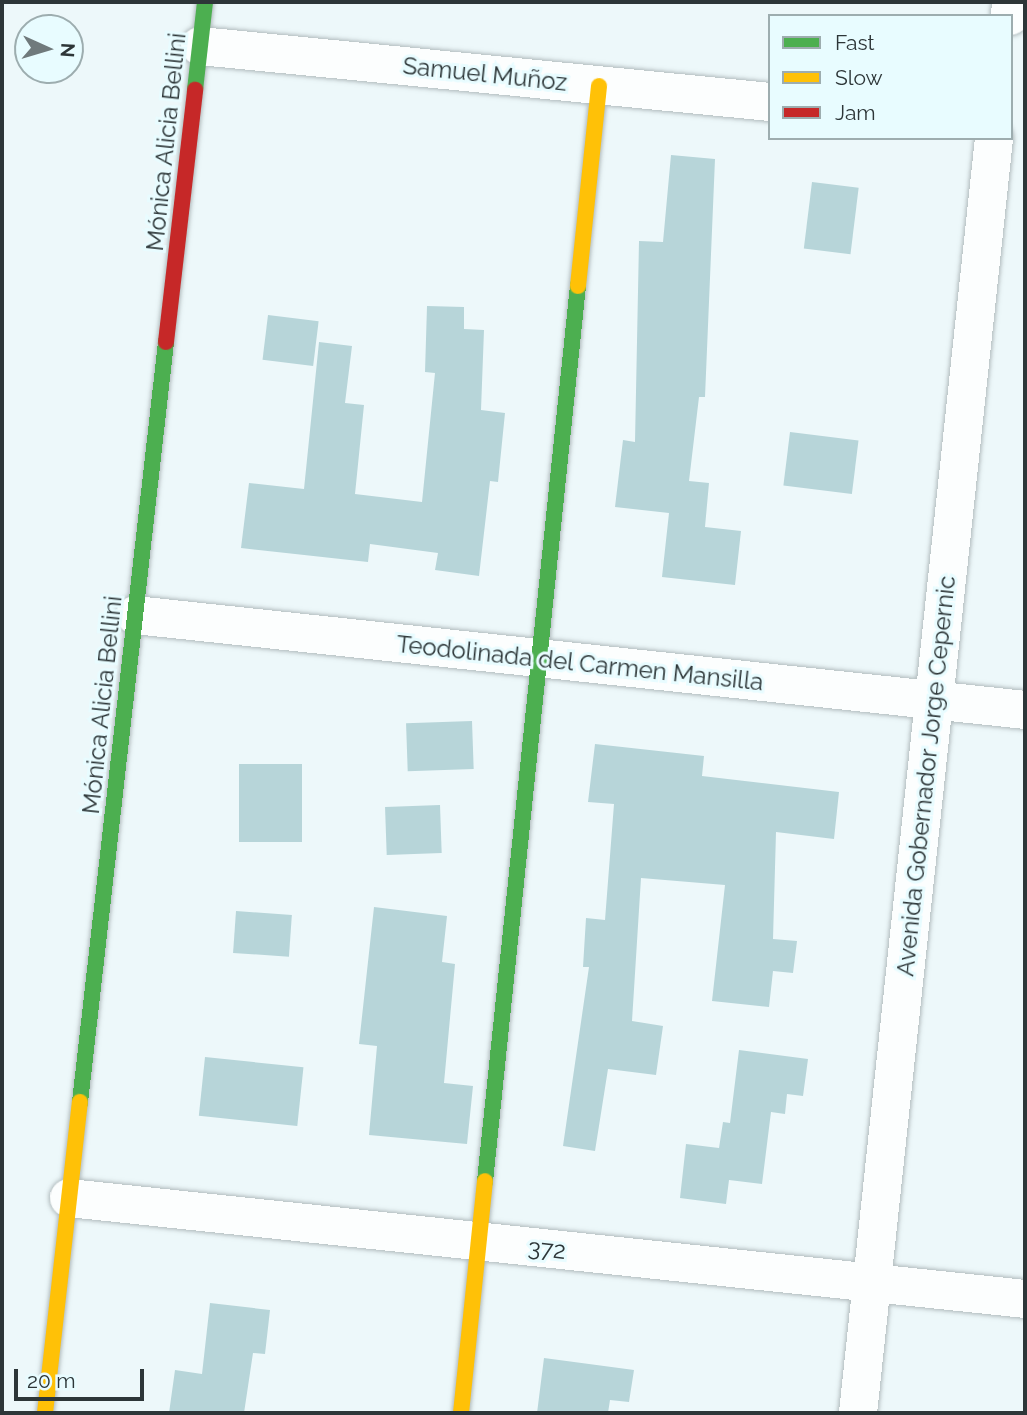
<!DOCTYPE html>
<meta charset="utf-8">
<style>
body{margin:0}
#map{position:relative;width:1027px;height:1415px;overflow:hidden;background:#edf8fa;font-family:Raleway,sans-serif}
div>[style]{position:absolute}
.building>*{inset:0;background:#b7d5d9;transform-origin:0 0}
.roads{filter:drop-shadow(0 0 2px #b2bcbe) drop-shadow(0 0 2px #b2bcbe)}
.street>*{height:38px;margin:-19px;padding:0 19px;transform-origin:19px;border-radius:19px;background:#fcfefe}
.fast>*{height:16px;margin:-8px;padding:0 8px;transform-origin:8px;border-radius:8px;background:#4caf50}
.slow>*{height:16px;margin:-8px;padding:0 8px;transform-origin:8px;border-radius:8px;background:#ffc107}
.jam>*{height:16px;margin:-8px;padding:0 8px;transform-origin:8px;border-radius:8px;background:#c62828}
span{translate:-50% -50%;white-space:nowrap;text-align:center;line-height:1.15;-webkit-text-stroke:6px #e8fcff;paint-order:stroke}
.street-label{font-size:24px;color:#2d3638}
.frame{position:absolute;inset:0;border:4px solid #2d3638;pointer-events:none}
.legend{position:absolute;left:768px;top:14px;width:245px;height:126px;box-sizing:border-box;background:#e8fcff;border:2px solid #9dadaf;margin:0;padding:9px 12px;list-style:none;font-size:21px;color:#2d3638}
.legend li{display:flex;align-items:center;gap:14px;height:35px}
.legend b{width:35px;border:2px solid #9dadaf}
.north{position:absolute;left:14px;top:14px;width:70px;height:70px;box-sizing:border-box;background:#e8fcff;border:2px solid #9dadaf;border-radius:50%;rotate:94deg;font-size:19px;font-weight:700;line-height:28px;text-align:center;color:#2d3638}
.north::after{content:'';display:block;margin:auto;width:24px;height:32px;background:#707a7c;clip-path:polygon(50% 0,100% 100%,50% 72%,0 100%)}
.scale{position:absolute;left:14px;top:1369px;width:130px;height:32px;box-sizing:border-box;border:4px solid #2d3638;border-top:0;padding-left:9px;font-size:21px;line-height:24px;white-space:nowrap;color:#2d3638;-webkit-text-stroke:5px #e8fcff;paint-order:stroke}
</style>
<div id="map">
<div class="building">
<i style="clip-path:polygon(671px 155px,715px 159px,705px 397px,699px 397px,689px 481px,709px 483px,705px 527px,741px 531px,735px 585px,662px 577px,669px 513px,615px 507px,623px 440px,635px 442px,639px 241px,663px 242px)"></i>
<i style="left:812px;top:182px;width:47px;height:67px;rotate:7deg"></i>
<i style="clip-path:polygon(427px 306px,464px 307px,464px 329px,484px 330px,481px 410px,505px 413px,498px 482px,490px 481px,479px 576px,435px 570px,438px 553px,370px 544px,368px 562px,241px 548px,249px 483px,304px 489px,319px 342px,352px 346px,345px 403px,364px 405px,355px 494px,422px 502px,435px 373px,425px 372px)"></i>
<i style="left:268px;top:315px;width:51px;height:45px;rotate:7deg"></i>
<i style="left:790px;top:432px;width:69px;height:54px;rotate:7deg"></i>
<i style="left:472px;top:721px;width:48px;height:66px;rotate:88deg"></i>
<i style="clip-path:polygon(595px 744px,704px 756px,702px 776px,839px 792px,834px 839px,776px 832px,773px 939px,797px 941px,793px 973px,773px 971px,769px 1007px,712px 1001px,725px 885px,641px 878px,632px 1021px,663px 1026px,656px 1075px,608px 1069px,595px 1151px,563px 1146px,589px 967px,583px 967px,586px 918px,605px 920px,614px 804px,588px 802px)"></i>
<i style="left:239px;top:764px;width:63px;height:78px"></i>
<i style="left:440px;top:805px;width:48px;height:55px;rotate:88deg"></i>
<i style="clip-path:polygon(374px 907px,447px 916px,442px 962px,455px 964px,444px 1083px,473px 1086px,467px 1144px,369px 1135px,377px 1046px,359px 1044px)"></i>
<i style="left:236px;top:911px;width:56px;height:42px;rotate:4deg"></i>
<i style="clip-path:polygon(739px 1050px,808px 1059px,803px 1096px,787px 1094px,785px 1114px,771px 1112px,762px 1184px,729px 1180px,726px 1204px,680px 1198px,686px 1144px,719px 1148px,723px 1122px,730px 1123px)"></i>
<i style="left:205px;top:1057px;width:99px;height:59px;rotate:6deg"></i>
<i style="clip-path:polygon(210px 1303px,270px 1310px,265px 1354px,253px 1353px,244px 1413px,169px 1413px,175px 1370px,202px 1374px)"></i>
<i style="clip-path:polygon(544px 1358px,634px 1370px,629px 1402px,610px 1400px,608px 1413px,537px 1413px)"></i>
</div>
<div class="roads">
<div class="street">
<i style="left:1010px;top:16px;width:14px;rotate:-86deg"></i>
<i style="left:200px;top:46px;width:573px;rotate:5.61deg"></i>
<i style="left:135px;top:615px;width:895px;rotate:6.09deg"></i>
<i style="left:69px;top:1198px;width:961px;rotate:6.03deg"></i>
<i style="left:858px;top:1413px;width:1282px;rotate:-83.91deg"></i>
</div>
<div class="fast">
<i style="left:195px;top:90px;width:89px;rotate:-83.5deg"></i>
<i style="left:80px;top:1102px;width:765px;rotate:-83.54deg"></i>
<i style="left:485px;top:1181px;width:900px;rotate:-84.07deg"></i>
</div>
<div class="slow">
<i style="left:578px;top:286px;width:201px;rotate:-84deg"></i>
<i style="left:45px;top:1413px;width:313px;rotate:-83.6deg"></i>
<i style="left:461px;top:1413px;width:233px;rotate:-84.1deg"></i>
</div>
<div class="jam">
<i style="left:166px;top:342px;width:254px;rotate:-83.4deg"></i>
</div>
</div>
<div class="street-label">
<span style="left:485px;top:74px;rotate:6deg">Samuel Muñoz</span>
<span style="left:166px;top:142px;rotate:-84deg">Mónica Alicia Bellini</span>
<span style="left:580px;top:663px;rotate:6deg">Teodolinada del Carmen Mansilla</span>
<span style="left:102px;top:705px;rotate:-84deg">Mónica Alicia Bellini</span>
<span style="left:926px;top:776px;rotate:-84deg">Avenida Gobernador Jorge Cepernic</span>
<span style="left:547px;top:1249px;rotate:6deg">372</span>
</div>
<div class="frame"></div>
<ul class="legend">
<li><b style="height:9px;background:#4caf50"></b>Fast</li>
<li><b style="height:9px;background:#ffc107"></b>Slow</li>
<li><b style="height:9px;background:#c62828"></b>Jam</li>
</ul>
<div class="north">N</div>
<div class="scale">20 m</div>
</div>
